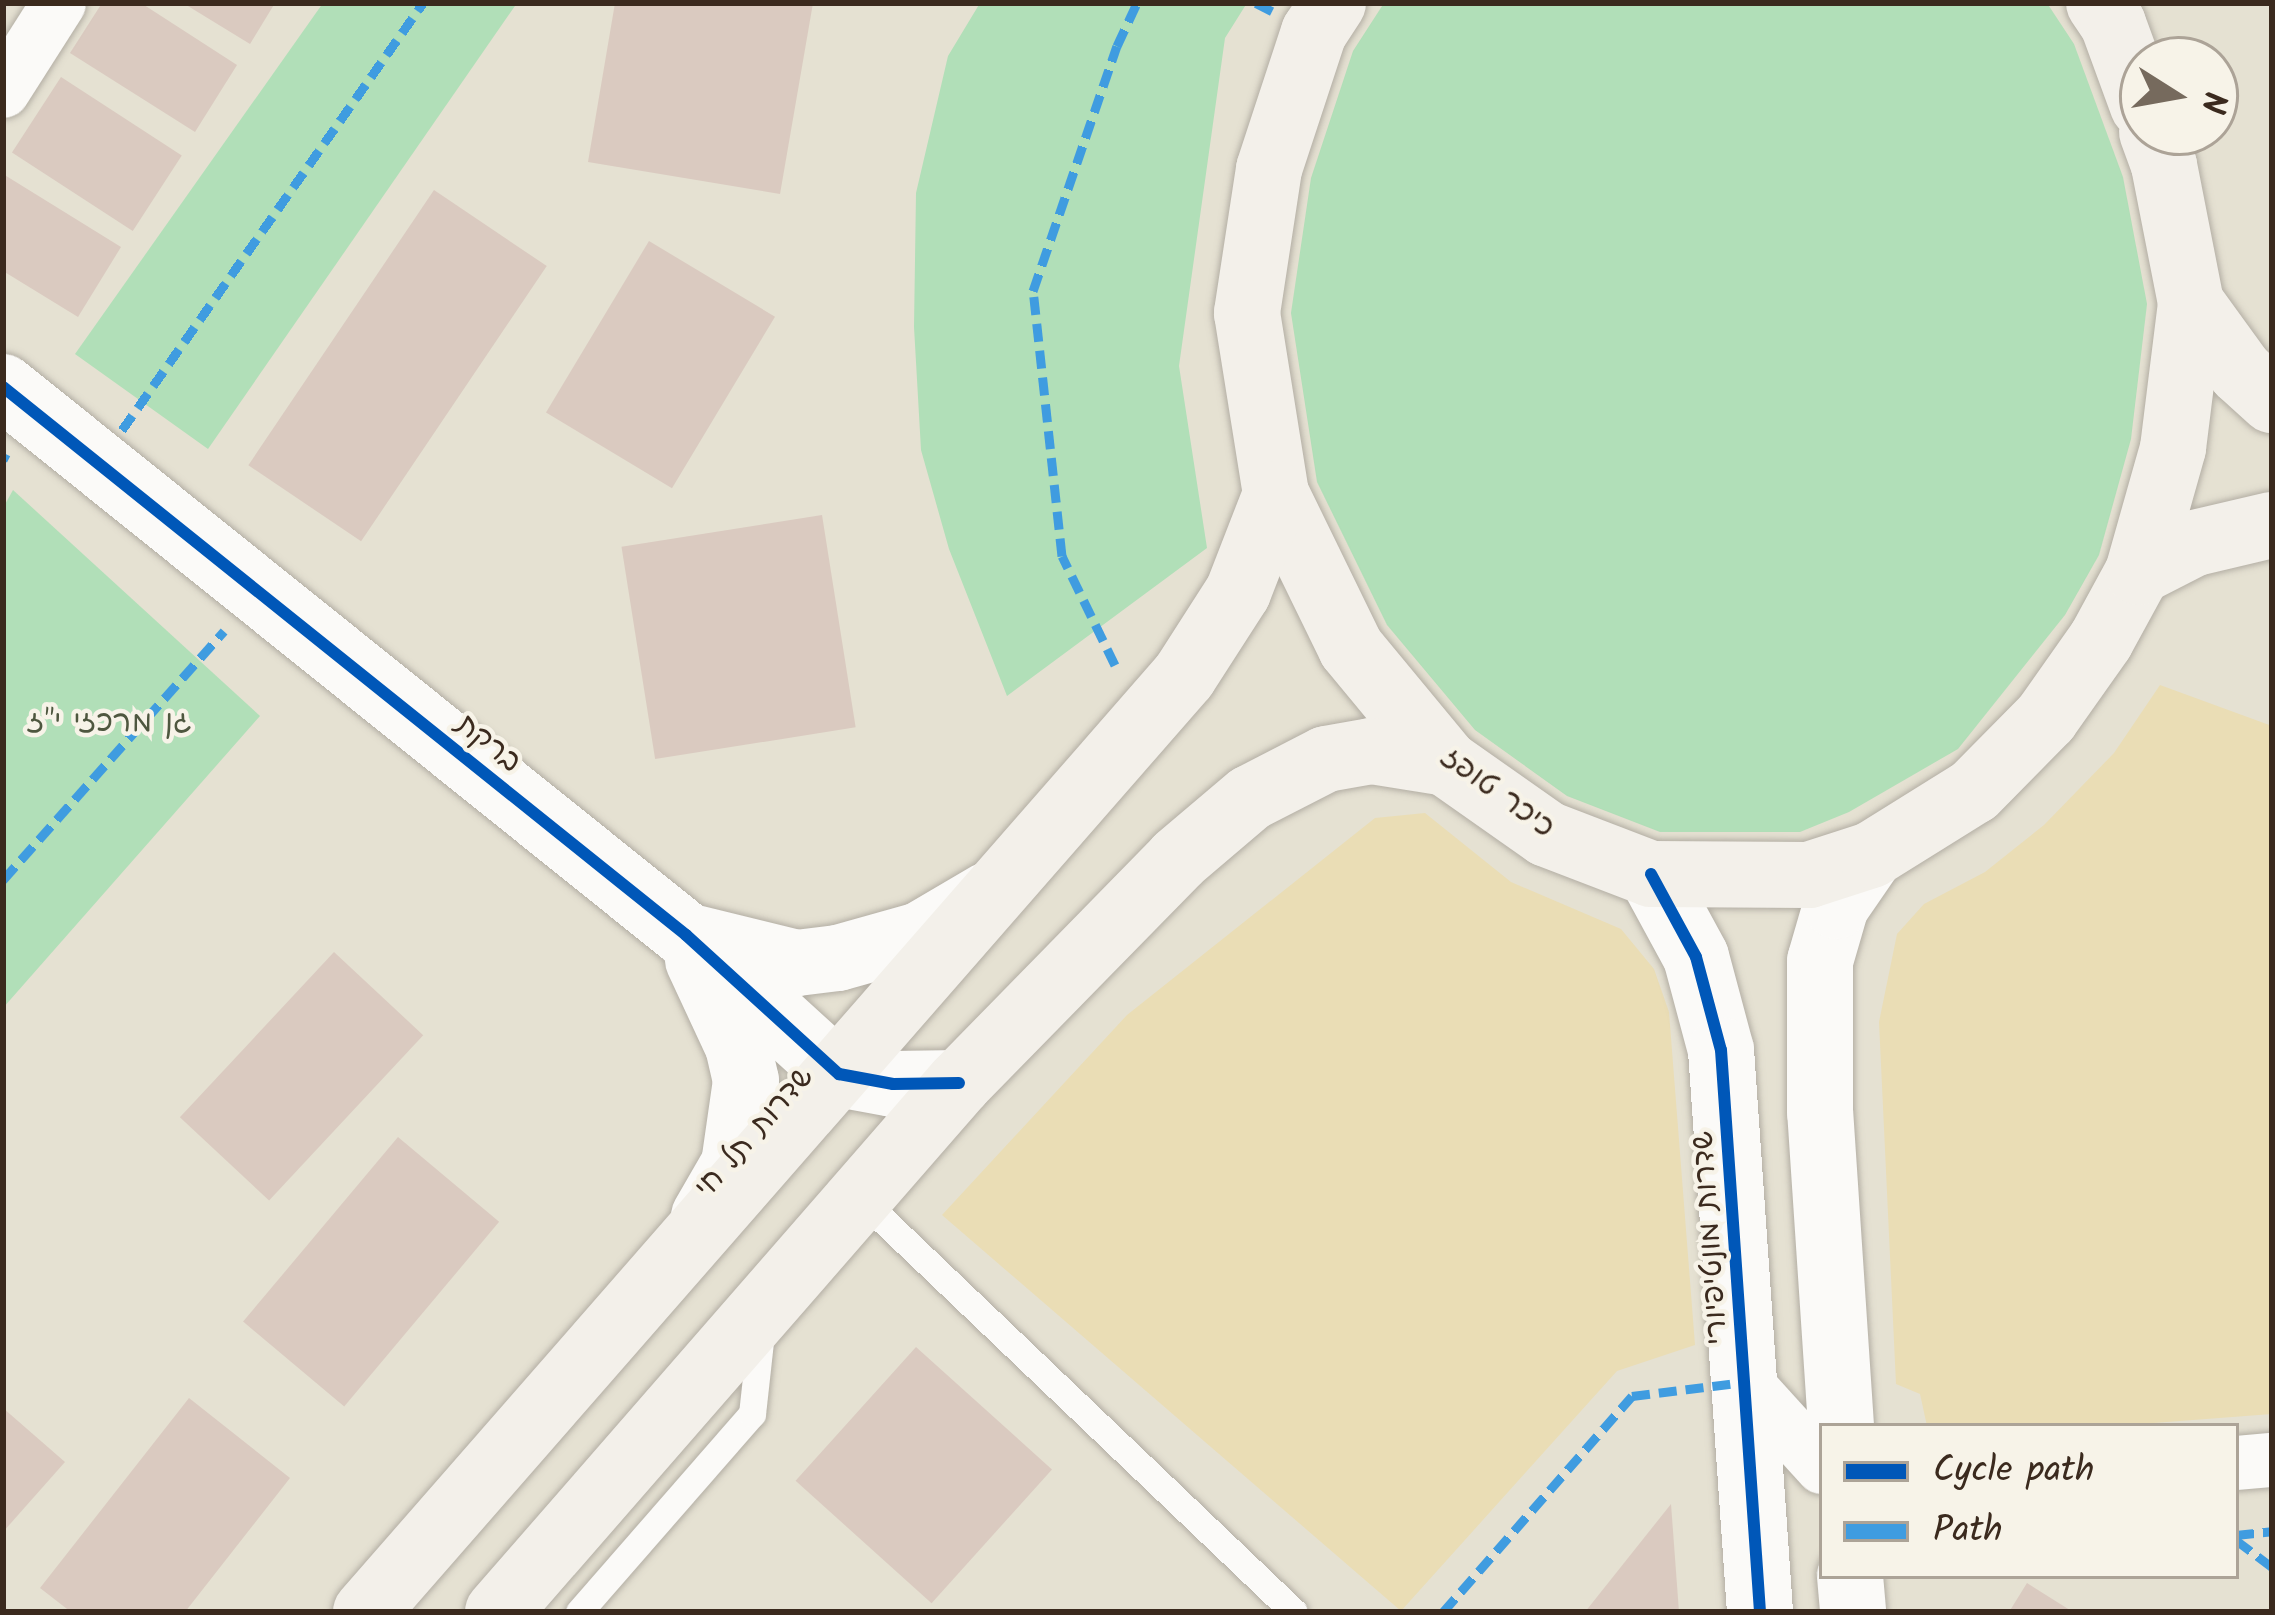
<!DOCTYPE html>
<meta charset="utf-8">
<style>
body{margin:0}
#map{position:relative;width:2275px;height:1615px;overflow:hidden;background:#e5e1d2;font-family:Kalam,"Playpen Sans Hebrew",sans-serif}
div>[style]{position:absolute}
.green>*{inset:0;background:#b1dfb8}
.sand>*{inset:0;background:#eaddb5}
.building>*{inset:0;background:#dacac0;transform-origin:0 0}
.roads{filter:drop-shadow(0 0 3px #b3aea4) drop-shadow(0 0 3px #b3aea4)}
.service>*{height:27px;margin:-13.5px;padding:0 13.5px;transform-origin:13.5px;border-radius:13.5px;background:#fbfaf8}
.minor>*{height:54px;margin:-27px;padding:0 27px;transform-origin:27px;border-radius:27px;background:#fbfaf8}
.tertiary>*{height:66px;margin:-33px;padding:0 33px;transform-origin:33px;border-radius:33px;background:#fbfaf8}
.secondary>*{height:66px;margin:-33px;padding:0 33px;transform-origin:33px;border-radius:33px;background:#f3f0ea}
.quiet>*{height:9px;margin-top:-4.5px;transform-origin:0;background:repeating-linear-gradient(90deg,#3f9ce0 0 18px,transparent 0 27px)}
.cycleway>*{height:12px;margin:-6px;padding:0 6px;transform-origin:6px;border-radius:6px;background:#0057b8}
span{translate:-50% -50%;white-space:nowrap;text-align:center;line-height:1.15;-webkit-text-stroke:9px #f7f3e8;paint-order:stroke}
.park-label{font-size:30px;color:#4e573f}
.street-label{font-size:30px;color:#3b2a1e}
.frame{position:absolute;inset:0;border:6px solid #3b2a1e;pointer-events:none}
.legend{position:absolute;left:1819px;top:1423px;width:420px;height:156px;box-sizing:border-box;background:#f7f3e8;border:3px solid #aca397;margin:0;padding:15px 21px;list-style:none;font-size:36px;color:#3b2a1e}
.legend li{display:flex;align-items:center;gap:24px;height:60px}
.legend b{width:60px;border:3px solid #aca397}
.north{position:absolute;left:2119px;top:36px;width:120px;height:120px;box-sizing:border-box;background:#f7f3e8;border:3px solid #aca397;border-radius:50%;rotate:101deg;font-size:33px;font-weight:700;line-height:48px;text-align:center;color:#3b2a1e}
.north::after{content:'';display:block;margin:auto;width:42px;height:54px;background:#766a5d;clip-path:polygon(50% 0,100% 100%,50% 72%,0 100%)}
</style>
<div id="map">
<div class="green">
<i style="clip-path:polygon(323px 3px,517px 3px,208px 449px,75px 354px)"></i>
<i style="clip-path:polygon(980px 3px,1247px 3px,1225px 38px,1179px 366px,1207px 548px,1007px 696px,949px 549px,921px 450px,914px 327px,916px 193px,948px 56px)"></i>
<i style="clip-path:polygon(1384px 3px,2047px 3px,2074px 44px,2123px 177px,2147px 304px,2131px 439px,2099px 555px,2065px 615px,1958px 749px,1849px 812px,1800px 832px,1660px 832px,1567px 796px,1475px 730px,1387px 625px,1317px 482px,1291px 313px,1311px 178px,1353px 51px)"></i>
<i style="clip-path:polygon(13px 490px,260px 716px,3px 1008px,3px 508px)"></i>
</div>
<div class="sand">
<i style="clip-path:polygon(2160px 685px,2272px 726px,2272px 1414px,2114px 1426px,1927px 1426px,1920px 1394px,1896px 1384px,1879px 1022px,1897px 934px,1924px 904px,1985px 872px,2044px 825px,2114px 753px)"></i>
<i style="clip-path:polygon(1425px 813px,1511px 882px,1621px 929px,1654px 969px,1669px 1012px,1695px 1345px,1617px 1371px,1401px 1611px,942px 1215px,1127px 1015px,1375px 818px)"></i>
</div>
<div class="building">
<i style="clip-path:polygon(102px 3px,141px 3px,237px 65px,195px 132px,70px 53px)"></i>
<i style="clip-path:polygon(183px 3px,275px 3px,250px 44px)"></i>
<i style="clip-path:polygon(615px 3px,813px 3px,780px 194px,588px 162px)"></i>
<i style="left:61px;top:77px;width:144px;height:90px;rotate:33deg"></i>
<i style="clip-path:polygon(3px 174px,121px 247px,78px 317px,3px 271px)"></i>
<i style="left:434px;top:190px;width:136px;height:332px;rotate:34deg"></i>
<i style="left:649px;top:241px;width:147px;height:200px;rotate:31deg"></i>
<i style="left:822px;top:515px;width:215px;height:203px;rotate:81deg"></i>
<i style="left:334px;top:952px;width:122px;height:226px;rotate:43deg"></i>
<i style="left:398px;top:1137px;width:132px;height:241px;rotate:40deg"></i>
<i style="left:916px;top:1347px;width:183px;height:180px;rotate:42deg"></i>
<i style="clip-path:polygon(189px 1398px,290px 1478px,185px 1612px,71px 1612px,40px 1588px)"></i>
<i style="clip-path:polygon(3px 1408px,65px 1462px,3px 1532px)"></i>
<i style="clip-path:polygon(1671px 1504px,1679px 1612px,1585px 1612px)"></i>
<i style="clip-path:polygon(2027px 1583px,2073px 1612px,2009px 1612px)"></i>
</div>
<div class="roads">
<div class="service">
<i style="left:861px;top:1199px;width:598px;rotate:43.65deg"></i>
<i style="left:579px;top:1612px;width:263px;rotate:-48.9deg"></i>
<i style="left:752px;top:1414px;width:81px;rotate:-83.7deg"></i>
</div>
<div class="minor">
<i style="left:3px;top:91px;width:104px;rotate:-57.5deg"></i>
<i style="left:1745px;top:1382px;width:115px;rotate:47.8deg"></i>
<i style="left:2236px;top:1463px;width:36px;rotate:-5deg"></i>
</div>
<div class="tertiary">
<i style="left:3px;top:387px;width:876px;rotate:38.74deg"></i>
<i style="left:686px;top:935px;width:207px;rotate:42.3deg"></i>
<i style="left:839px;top:1074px;width:55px;rotate:10.5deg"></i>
<i style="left:893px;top:1084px;width:66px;rotate:-0.9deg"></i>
<i style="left:1651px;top:874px;width:94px;rotate:61.5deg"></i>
<i style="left:1696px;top:957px;width:96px;rotate:75deg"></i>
<i style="left:1721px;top:1050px;width:563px;rotate:86.03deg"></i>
<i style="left:695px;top:938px;width:105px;rotate:13.8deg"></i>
<i style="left:797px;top:963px;width:41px;rotate:-7deg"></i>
<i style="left:838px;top:958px;width:85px;rotate:-15.7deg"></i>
<i style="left:920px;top:935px;width:79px;rotate:-30.5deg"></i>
<i style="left:698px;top:960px;width:95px;rotate:65.1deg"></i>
<i style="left:738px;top:1046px;width:36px;rotate:77deg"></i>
<i style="left:746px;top:1081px;width:84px;rotate:98.2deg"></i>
<i style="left:734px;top:1164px;width:60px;rotate:120deg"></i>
<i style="left:1841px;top:1426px;width:314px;rotate:-93.8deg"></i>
<i style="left:1820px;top:1113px;width:152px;rotate:-90deg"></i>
<i style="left:1820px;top:961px;width:57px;rotate:-73.8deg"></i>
<i style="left:1836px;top:906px;width:62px;rotate:-55.5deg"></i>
<i style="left:1850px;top:1576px;width:36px;rotate:85deg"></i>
</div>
<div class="secondary">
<i style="left:1333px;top:3px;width:35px;rotate:123deg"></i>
<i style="left:1314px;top:32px;width:144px;rotate:108.2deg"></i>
<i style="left:1269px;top:169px;width:146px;rotate:98.7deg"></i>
<i style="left:1247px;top:313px;width:183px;rotate:80.9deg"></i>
<i style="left:1276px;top:494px;width:171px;rotate:64deg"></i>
<i style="left:1351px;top:648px;width:149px;rotate:50.4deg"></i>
<i style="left:1446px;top:763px;width:123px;rotate:35.1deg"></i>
<i style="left:1547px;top:834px;width:111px;rotate:21deg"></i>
<i style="left:1651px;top:874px;width:158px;rotate:0.4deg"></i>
<i style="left:1809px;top:875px;width:65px;rotate:-17.9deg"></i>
<i style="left:1871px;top:855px;width:121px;rotate:-31.9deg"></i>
<i style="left:1974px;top:791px;width:103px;rotate:-45.4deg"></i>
<i style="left:2046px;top:718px;width:95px;rotate:-54.8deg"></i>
<i style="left:2101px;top:640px;width:77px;rotate:-61.4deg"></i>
<i style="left:2138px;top:572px;width:129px;rotate:-74.2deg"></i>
<i style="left:2173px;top:448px;width:146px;rotate:-82.9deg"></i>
<i style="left:2191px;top:303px;width:141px;rotate:-101.1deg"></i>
<i style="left:2164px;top:165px;width:35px;rotate:-110deg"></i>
<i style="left:2099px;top:3px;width:25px;rotate:56deg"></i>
<i style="left:2113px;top:24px;width:87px;rotate:69.9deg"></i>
<i style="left:2191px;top:303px;width:85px;rotate:54.1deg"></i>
<i style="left:2241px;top:372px;width:42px;rotate:42.1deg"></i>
<i style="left:2138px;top:572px;width:64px;rotate:-27deg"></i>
<i style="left:2195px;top:543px;width:79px;rotate:-13.2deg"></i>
<i style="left:366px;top:1612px;width:1243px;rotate:-48.85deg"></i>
<i style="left:1184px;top:676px;width:100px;rotate:-57.3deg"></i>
<i style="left:1238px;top:592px;width:105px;rotate:-68.8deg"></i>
<i style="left:498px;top:1612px;width:702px;rotate:-48.93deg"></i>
<i style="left:959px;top:1083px;width:313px;rotate:-45.6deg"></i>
<i style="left:1178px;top:859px;width:94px;rotate:-40.3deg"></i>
<i style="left:1250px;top:798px;width:85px;rotate:-27.2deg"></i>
<i style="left:1326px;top:759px;width:46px;rotate:-10.1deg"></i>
<i style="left:1371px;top:751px;width:76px;rotate:9.1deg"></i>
</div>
</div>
<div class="quiet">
<i style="left:1256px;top:3px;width:22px;rotate:27deg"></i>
<i style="left:122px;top:430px;width:522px;rotate:-54.82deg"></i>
<i style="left:3px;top:460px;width:7px;rotate:-63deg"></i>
<i style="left:1115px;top:665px;width:121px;rotate:-115.9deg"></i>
<i style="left:1062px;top:556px;width:267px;rotate:-96.2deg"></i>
<i style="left:1033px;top:291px;width:259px;rotate:-71.1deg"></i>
<i style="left:1117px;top:46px;width:47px;rotate:-65.1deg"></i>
<i style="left:3px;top:880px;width:333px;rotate:-48.4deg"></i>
<i style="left:2236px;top:1535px;width:36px;rotate:-6deg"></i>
<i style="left:2236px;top:1540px;width:45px;rotate:36.9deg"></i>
<i style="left:1443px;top:1612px;width:287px;rotate:-48.8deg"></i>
<i style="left:1632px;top:1396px;width:114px;rotate:-7.1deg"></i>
</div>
<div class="cycleway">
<i style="left:3px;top:387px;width:876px;rotate:38.74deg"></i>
<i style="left:686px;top:935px;width:207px;rotate:42.3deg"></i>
<i style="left:839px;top:1074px;width:55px;rotate:10.5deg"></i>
<i style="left:893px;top:1084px;width:66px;rotate:-0.9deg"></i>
<i style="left:1651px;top:874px;width:94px;rotate:61.5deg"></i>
<i style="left:1696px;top:957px;width:96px;rotate:75deg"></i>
<i style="left:1721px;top:1050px;width:563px;rotate:86.03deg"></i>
</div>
<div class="park-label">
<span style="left:109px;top:723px">גן מרכזי י"ז</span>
</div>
<div class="street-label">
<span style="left:488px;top:744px;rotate:39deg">ברקת</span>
<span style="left:1497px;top:793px;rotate:36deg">כיכר טופז</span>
<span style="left:755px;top:1133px;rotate:-49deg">שדרות תל חי</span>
<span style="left:1711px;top:1238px;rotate:-94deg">שדרות מונטיפיורי</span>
</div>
<div class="frame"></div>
<ul class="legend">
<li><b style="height:15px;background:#0057b8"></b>Cycle path</li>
<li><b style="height:15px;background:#3f9ce0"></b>Path</li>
</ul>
<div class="north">N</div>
</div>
